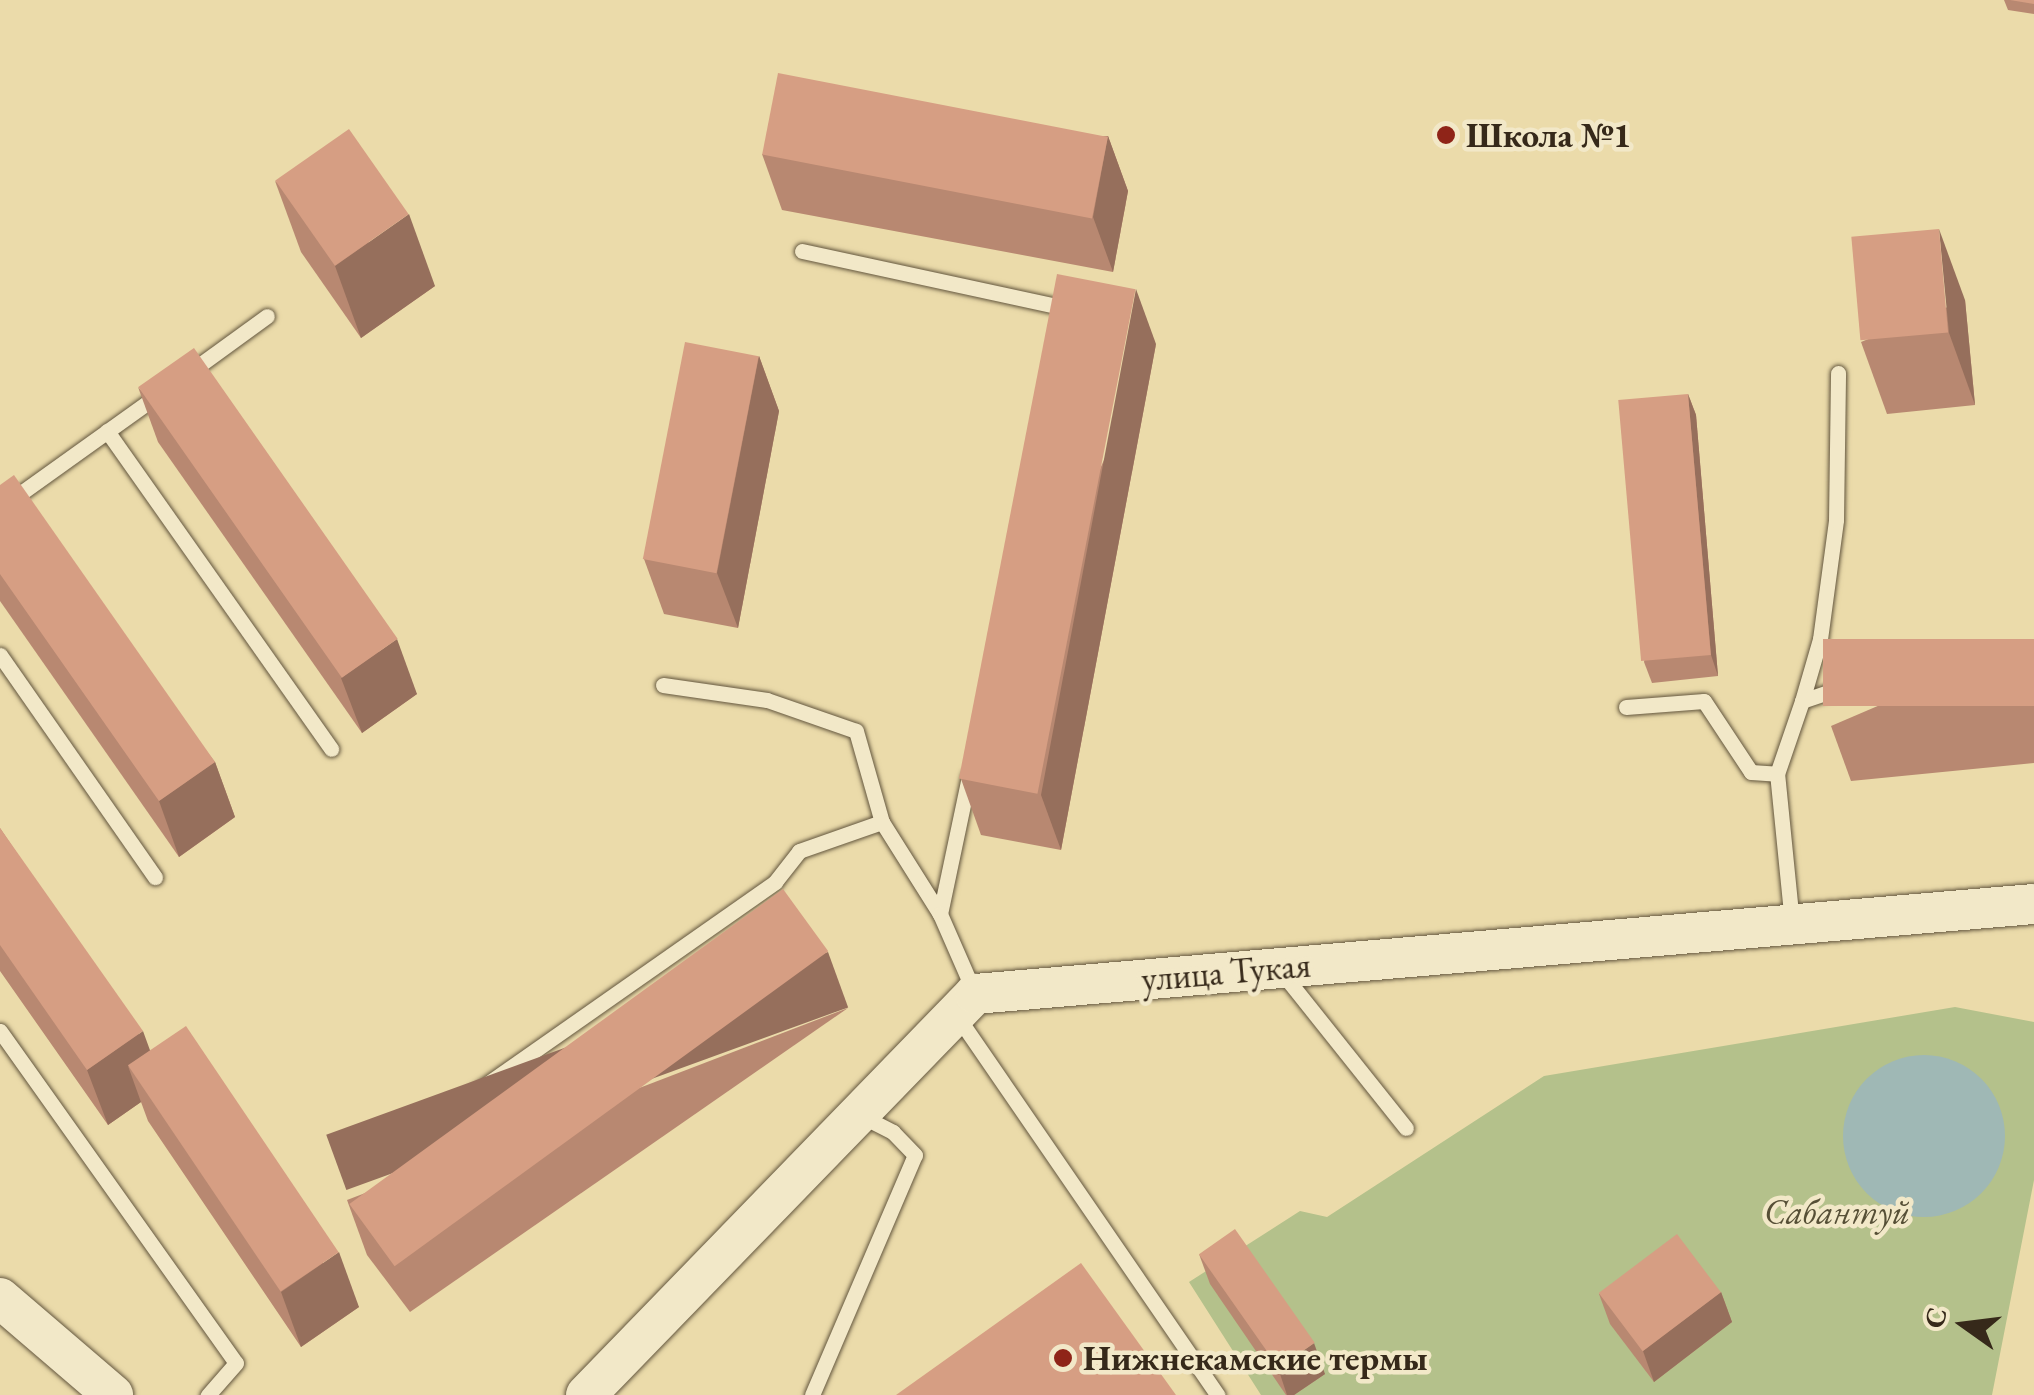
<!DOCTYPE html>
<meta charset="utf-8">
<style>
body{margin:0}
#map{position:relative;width:2034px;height:1395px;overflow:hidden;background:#ebdbaa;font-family:"EB Garamond",serif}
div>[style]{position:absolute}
.green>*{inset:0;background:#b4c18b}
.water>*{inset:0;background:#9fb8b5}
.round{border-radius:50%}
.roads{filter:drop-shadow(0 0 2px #63563e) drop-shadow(0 0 2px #63563e)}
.service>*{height:15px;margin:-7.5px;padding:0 7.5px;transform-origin:7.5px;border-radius:7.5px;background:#f2e8c8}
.tertiary>*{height:40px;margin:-20px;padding:0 20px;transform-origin:20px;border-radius:20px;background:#f2e8c8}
.wall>*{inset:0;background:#b88871}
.shaded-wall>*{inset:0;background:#966f5c;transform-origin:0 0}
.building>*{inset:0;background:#d69e83;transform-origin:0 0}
.dots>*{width:28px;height:28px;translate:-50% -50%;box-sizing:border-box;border:5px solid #f2e8c8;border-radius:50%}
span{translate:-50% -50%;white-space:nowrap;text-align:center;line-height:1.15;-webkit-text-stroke:9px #f2e8c8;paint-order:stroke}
.poi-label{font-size:35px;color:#36291a;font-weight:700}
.left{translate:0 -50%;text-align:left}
.street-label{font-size:35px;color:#36291a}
.park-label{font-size:35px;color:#564f36;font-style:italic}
.north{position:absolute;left:1914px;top:1275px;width:100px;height:100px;-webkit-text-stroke:8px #f2e8c8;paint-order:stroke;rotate:284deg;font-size:28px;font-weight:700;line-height:40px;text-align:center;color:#36291a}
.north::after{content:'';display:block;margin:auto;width:35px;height:45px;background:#36291a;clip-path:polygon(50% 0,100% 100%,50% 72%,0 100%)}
</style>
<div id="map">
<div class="green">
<i style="clip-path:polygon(1955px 1007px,2034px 1022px,2034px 1180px,1992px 1395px,1261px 1395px,1189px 1282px,1300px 1211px,1327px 1217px,1544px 1076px)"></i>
</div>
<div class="water">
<i class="round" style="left:1843px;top:1055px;width:162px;height:162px"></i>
</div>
<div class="roads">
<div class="service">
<i style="left:802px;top:251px;width:269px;rotate:12.2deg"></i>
<i style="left:1065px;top:308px;width:5px;rotate:101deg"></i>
<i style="left:190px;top:372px;width:95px;rotate:-36deg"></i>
<i style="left:107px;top:431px;width:389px;rotate:54.8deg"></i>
<i style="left:0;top:508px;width:196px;rotate:-35.6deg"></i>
<i style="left:0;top:655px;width:271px;rotate:55.1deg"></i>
<i style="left:663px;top:685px;width:105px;rotate:8.2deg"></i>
<i style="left:767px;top:700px;width:94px;rotate:19.2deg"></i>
<i style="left:856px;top:731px;width:95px;rotate:74.1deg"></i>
<i style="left:1802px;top:701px;width:65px;rotate:-73.8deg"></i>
<i style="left:1820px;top:639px;width:120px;rotate:-82.3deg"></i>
<i style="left:1836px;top:520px;width:147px;rotate:-89.2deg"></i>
<i style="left:1626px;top:707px;width:78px;rotate:-4.4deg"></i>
<i style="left:1704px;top:701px;width:85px;rotate:56.5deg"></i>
<i style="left:1751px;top:772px;width:26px;rotate:4deg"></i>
<i style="left:940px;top:914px;width:141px;rotate:-78.1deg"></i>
<i style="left:1792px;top:923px;width:150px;rotate:-95.7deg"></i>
<i style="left:1777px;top:774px;width:77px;rotate:-71.1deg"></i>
<i style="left:1802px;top:701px;width:43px;rotate:-18.9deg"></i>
<i style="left:1283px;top:974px;width:197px;rotate:51.4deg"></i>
<i style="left:957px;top:1016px;width:460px;rotate:55.5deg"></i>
<i style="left:0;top:1031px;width:407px;rotate:54.6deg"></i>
<i style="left:236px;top:1363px;width:43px;rotate:131.2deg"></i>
<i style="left:377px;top:1161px;width:486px;rotate:-35deg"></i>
<i style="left:775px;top:882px;width:39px;rotate:-52deg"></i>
<i style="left:799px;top:851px;width:88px;rotate:-19.3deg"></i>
<i style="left:882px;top:822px;width:109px;rotate:57.8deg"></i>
<i style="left:940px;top:914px;width:87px;rotate:66.4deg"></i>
<i style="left:812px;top:1395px;width:261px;rotate:-66.8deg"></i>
<i style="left:915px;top:1155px;width:32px;rotate:-134deg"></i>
<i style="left:893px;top:1132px;width:38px;rotate:-153deg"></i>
</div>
<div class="tertiary">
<i style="left:0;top:1298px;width:149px;rotate:40.6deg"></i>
<i style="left:586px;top:1395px;width:559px;rotate:-45.87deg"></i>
<i style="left:975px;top:994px;width:1063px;rotate:-4.86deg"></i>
</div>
</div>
<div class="wall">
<i style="clip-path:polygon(2004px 0,2034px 0,2034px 14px,2008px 10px)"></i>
<i style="clip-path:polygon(1108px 136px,1128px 191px,1113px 272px,782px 210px,762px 154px)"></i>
<i style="clip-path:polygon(275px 181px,435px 286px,361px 338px,301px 252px)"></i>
<i style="clip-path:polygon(1965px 300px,1975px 405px,1887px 414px,1861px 342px)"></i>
<i style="clip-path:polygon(1156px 344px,1061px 850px,981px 835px,961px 779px)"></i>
<i style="clip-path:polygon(759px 356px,779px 411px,738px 628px,664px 614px,644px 559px)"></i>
<i style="clip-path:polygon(138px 387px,417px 694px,362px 733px,158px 442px)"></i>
<i style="clip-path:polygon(1688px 394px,1696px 415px,1718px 676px,1652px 683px,1644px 662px)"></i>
<i style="clip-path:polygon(0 485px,215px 762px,235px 817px,179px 857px,0 601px)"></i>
<i style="clip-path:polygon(2034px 639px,2034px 763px,1851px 781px,1831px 726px)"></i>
<i style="clip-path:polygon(0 828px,150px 1051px,359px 1307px,301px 1347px,148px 1121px,141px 1102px,108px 1125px,0 971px)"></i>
<i style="clip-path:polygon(848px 1008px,410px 1312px,367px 1255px,347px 1200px)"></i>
<i style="clip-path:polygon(1199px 1254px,1325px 1374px,1294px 1395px,1286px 1395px,1210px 1284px)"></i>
<i style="clip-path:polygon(1721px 1292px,1732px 1322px,1654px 1382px,1610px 1324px,1599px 1294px)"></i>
</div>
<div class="shaded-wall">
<i style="clip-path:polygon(1108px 136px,1128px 191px,1113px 272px,1093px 217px)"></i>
<i style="clip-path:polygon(409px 214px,435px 286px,361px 338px,335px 266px)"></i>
<i style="clip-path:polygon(1939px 229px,1965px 300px,1975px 405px,1949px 333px)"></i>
<i style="clip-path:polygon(1136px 289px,1156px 344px,1061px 850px,1041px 795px)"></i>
<i style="clip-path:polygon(759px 356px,779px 411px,738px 628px,717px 573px)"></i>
<i style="clip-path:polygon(1688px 394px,1696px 415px,1718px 676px,1711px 655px)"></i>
<i style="clip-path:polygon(397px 639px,417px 694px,362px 733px,341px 678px)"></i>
<i style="clip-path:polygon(215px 762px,235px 817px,179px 857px,159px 801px)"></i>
<i style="left:828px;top:952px;width:59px;height:534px;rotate:70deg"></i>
<i style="clip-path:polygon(143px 1031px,163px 1086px,128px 1066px,141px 1102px,108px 1125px,87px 1070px)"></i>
<i style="clip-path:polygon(339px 1252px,359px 1307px,301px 1347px,281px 1292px)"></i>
<i style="clip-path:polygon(1721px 1292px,1732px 1322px,1654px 1382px,1643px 1351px)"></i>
<i style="clip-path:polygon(1314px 1343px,1325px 1374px,1294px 1395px,1287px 1395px,1278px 1368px)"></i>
</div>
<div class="building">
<i style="clip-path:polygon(2010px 0,2034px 0,2034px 4px)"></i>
<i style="left:778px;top:73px;width:336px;height:83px;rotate:11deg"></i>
<i style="left:349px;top:129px;width:104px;height:90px;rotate:55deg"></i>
<i style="left:1939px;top:229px;width:104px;height:88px;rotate:85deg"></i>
<i style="left:1057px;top:274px;width:80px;height:514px;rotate:11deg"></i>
<i style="left:685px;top:342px;width:75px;height:221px;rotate:11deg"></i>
<i style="left:194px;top:348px;width:355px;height:68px;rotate:55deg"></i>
<i style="left:1688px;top:394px;width:262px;height:70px;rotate:85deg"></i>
<i style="clip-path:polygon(14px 475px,215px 762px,159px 801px,0 574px,0 485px)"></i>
<i style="left:2034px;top:639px;width:67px;height:211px;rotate:90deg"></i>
<i style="clip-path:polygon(0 828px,143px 1031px,87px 1070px,0 945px)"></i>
<i style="left:783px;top:889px;width:77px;height:536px;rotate:54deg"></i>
<i style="left:186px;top:1026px;width:273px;height:70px;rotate:56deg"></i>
<i style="left:1235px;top:1229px;width:139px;height:44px;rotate:55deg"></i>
<i style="left:1677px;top:1234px;width:73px;height:98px;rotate:53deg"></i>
<i style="clip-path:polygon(1081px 1263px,1176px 1395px,896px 1395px)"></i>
</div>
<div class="dots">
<i style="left:1446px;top:135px;background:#8f2418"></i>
<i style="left:1063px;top:1358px;background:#8f2418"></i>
</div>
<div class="poi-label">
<span class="left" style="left:1466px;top:135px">Школа №1</span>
<span class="left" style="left:1083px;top:1358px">Нижнекамские термы</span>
</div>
<div class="street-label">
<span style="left:1226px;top:972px;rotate:-5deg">улица Тукая</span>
</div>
<div class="park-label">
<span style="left:1837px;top:1212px">Сабантуй</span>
</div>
<div class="north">С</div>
</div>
